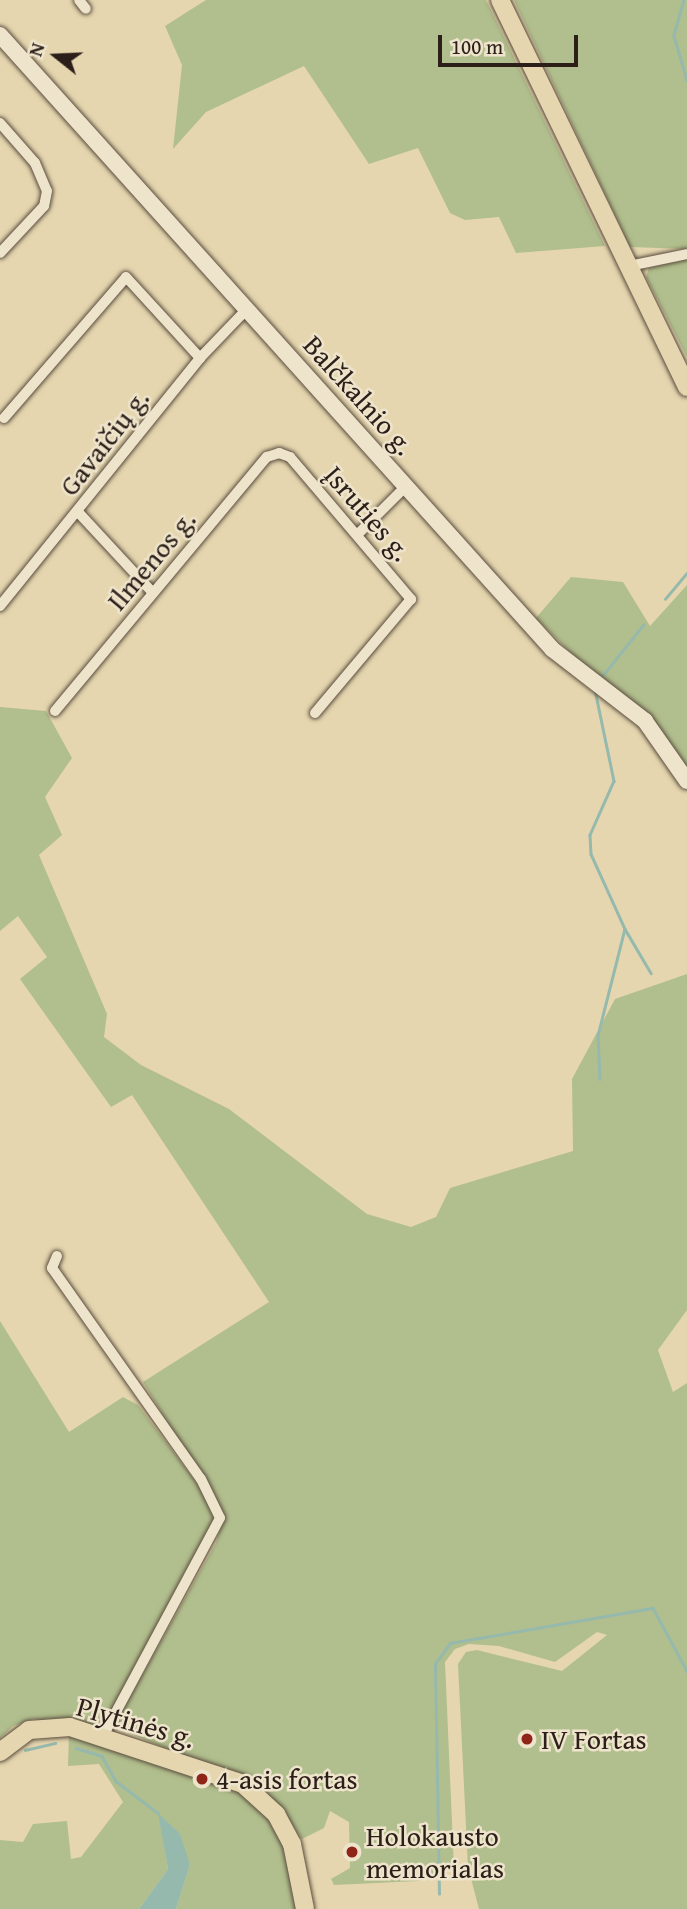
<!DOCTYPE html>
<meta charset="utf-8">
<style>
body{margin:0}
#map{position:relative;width:687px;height:1909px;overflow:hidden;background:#e5d6af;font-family:"Gentium Book Plus",serif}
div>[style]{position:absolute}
.green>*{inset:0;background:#b1be8d}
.water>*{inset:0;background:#96b9ad}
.stream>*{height:2.5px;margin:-1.25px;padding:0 1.25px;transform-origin:1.25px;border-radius:1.25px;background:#96b9ad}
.roads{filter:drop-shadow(0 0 2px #5a4d3e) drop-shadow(0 0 2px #5a4d3e)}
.street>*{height:10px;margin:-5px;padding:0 5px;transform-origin:5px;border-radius:5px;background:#eee4cb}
.secondary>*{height:16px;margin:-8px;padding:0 8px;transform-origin:8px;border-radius:8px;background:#eee4cb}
.primary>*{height:18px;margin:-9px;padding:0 9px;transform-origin:9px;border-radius:9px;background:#e5d6af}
.dots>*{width:19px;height:19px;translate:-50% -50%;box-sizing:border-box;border:4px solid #eee4cb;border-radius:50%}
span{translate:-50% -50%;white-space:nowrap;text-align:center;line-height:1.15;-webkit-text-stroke:5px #eee4cb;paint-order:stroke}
.street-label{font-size:28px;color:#2c1f19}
.poi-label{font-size:28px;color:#2c1f19}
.left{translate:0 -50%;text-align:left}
.north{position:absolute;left:21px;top:21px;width:70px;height:70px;-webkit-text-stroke:5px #eee4cb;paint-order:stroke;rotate:288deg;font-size:19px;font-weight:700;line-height:28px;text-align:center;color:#2c1f19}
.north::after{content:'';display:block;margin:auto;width:24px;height:32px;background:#2c1f19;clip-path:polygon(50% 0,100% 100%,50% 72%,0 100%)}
.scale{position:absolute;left:438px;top:35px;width:140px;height:32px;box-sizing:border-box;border:4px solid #2c1f19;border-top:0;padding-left:9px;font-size:21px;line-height:24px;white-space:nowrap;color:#2c1f19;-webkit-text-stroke:5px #eee4cb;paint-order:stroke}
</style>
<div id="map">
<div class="green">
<i style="clip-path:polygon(206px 0,486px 0,605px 246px,516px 253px,499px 217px,465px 220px,450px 213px,418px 148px,369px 164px,304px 66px,206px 112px,173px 149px,182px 65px,165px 26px)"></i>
<i style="clip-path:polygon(514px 0,687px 0,687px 249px,630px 247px)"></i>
<i style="clip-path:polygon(687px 259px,687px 357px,646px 277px,649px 268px)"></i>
<i style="clip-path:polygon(571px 577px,623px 582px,650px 626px,687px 585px,687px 775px,639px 706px,590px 672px,536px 618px)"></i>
<i style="clip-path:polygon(0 707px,46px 711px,72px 758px,45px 797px,62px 835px,39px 855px,107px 1014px,104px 1037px,141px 1065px,229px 1109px,367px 1214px,411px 1227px,436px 1217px,450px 1188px,573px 1151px,572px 1079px,615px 999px,687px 974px,687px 1310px,658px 1350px,673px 1392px,687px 1383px,687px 1909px,479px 1909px,468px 1867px,458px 1664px,466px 1652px,477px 1650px,562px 1671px,607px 1635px,597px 1632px,555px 1662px,499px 1646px,469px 1644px,455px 1649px,445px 1662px,454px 1868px,418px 1881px,334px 1885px,331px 1879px,350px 1868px,349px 1822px,330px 1811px,324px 1828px,302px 1839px,265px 1790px,117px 1728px,116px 1722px,216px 1543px,224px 1514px,143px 1382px,269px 1302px,132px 1095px,111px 1107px,20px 979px,47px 957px,18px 916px,0 931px)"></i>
<i style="clip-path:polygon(0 1321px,69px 1432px,123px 1397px,138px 1405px,210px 1501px,213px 1515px,212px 1533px,107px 1721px,94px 1727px,33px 1719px,13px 1726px,0 1738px)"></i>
<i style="clip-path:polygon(69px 1734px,232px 1786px,264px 1806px,283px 1840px,298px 1909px,176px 1909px,190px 1865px,159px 1815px,168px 1869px,139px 1909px,0 1909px,0 1840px,23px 1842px,33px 1824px,67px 1821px,71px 1859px,81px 1857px,123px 1802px,99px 1764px,68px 1766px)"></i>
</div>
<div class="water">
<i style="clip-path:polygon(158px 1813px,180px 1834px,190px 1865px,176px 1909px,139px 1909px,168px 1869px)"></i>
</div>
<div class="stream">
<i style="left:684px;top:0;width:37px;rotate:106deg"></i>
<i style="left:674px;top:36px;width:46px;rotate:73.5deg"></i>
<i style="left:665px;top:599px;width:34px;rotate:-50deg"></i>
<i style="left:603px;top:675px;width:64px;rotate:-51.3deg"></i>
<i style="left:595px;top:690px;width:93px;rotate:78.2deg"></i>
<i style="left:614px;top:781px;width:59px;rotate:114deg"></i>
<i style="left:590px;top:835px;width:19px;rotate:87deg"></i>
<i style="left:591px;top:854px;width:82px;rotate:65.6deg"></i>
<i style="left:625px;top:929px;width:110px;rotate:104.2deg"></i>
<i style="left:598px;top:1036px;width:43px;rotate:87.3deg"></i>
<i style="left:625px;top:929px;width:51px;rotate:59.4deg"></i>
<i style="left:76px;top:1748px;width:27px;rotate:17deg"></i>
<i style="left:102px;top:1756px;width:29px;rotate:61deg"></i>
<i style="left:116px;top:1781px;width:53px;rotate:37.3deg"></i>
<i style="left:25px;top:1750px;width:31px;rotate:-13deg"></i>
<i style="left:439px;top:1894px;width:230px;rotate:-91deg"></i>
<i style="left:435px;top:1664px;width:26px;rotate:-54deg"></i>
<i style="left:450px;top:1643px;width:206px;rotate:-9.8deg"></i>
<i style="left:653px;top:1608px;width:72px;rotate:61.6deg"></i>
</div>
<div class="roads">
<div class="street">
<i style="left:79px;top:0;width:11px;rotate:52deg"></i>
<i style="left:0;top:123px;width:53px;rotate:48.8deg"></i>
<i style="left:35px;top:163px;width:30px;rotate:67deg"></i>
<i style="left:47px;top:191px;width:15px;rotate:101deg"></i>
<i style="left:44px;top:206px;width:64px;rotate:133.1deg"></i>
<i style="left:629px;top:266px;width:59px;rotate:-11.7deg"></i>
<i style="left:4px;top:418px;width:186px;rotate:-49.1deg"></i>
<i style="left:126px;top:277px;width:110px;rotate:47.6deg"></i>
<i style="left:78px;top:512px;width:110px;rotate:47.2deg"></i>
<i style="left:358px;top:534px;width:68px;rotate:-45deg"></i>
<i style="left:0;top:606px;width:319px;rotate:-51.1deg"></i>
<i style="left:200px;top:358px;width:68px;rotate:-46.2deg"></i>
<i style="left:55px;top:711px;width:331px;rotate:-50.2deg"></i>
<i style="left:267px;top:457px;width:13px;rotate:-18deg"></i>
<i style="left:279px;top:453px;width:12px;rotate:20deg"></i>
<i style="left:290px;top:457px;width:187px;rotate:49.6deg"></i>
<i style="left:411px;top:599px;width:149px;rotate:130.1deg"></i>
<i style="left:57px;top:1256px;width:13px;rotate:113deg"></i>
<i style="left:52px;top:1268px;width:258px;rotate:54.8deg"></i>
<i style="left:201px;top:1479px;width:43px;rotate:64deg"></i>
<i style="left:220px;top:1518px;width:247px;rotate:118.2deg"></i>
</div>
<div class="secondary">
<i style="left:0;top:35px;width:826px;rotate:48.04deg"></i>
<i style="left:552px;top:649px;width:118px;rotate:37.7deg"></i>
<i style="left:645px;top:721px;width:73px;rotate:55deg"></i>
</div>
<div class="primary">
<i style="left:500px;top:0;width:430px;rotate:64.2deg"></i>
<i style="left:0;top:1752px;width:36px;rotate:-37deg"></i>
<i style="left:29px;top:1730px;width:41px;rotate:-4.2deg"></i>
<i style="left:70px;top:1727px;width:182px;rotate:18.2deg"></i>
<i style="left:243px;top:1784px;width:45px;rotate:42.3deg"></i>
<i style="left:276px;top:1814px;width:34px;rotate:62deg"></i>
<i style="left:292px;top:1844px;width:66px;rotate:78.7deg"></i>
</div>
</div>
<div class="dots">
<i style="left:527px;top:1739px;background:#8f2418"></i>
<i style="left:202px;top:1779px;background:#8f2418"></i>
<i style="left:352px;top:1852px;background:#8f2418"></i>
</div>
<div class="street-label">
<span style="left:359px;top:395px;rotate:48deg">Balčkalnio g.</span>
<span style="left:104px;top:442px;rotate:-52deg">Gavaičių g.</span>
<span style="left:368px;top:513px;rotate:49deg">Įsruties g.</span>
<span style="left:151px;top:560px;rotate:-50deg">Ilmenos g.</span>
<span style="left:136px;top:1722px;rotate:16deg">Plytinės g.</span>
</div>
<div class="poi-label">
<span class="left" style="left:541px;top:1739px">IV Fortas</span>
<span class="left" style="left:216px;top:1779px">4-asis fortas</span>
<span class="left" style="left:366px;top:1852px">Holokausto<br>memorialas</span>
</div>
<div class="north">N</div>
<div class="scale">100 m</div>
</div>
